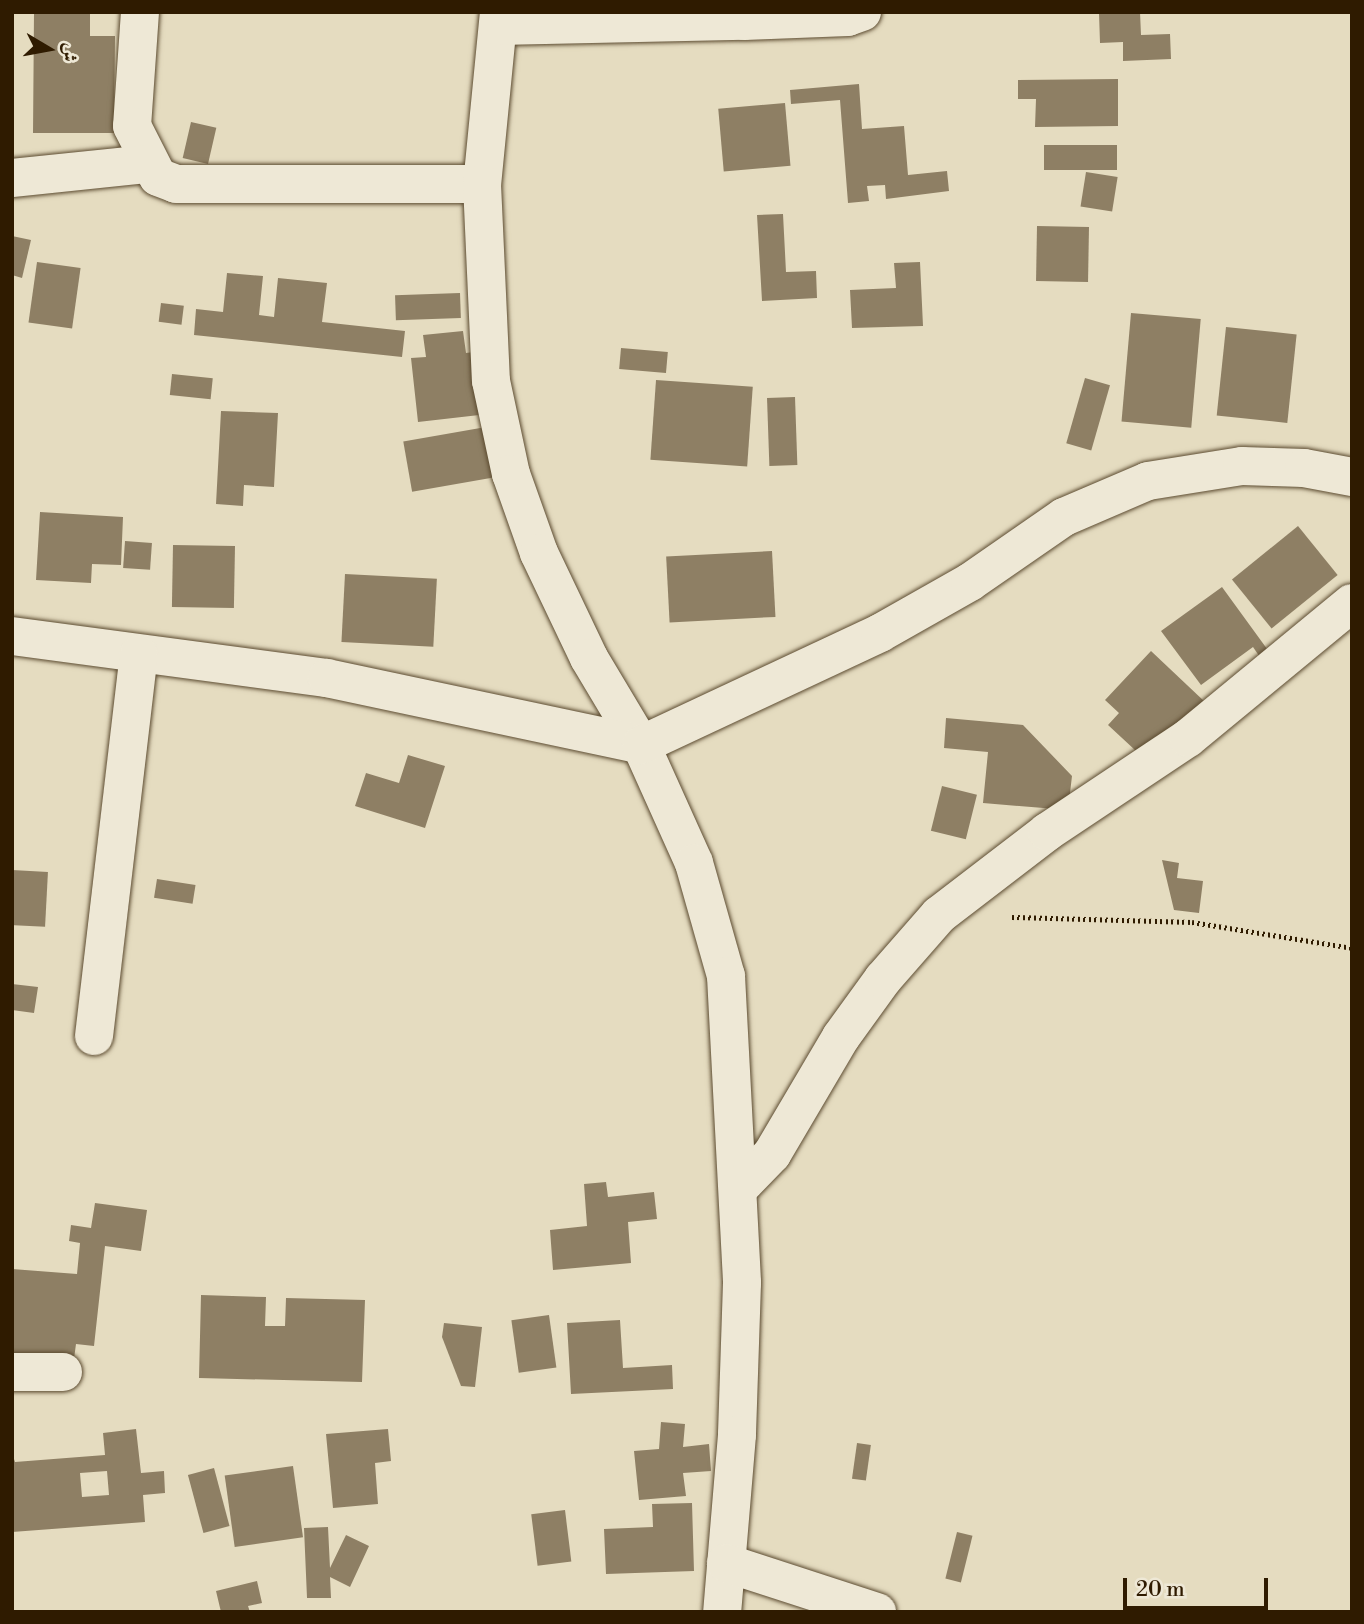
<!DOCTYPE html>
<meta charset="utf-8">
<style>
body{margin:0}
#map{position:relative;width:1364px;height:1624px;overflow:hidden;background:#e5dcc0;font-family:"Libre Bodoni",Amiri,serif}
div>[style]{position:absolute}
.building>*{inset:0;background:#8e7f64;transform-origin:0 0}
.path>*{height:4.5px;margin-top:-2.25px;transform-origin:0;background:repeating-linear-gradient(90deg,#2f1b00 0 2px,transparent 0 5.5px)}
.roads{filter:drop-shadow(0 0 2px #5c4b30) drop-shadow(0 0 2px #5c4b30)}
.minor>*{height:38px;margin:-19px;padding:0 19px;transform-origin:19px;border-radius:19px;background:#eee8d6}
span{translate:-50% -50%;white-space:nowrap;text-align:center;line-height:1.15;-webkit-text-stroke:5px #eee8d6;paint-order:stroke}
.frame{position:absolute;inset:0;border:14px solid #2f1b00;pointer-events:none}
.north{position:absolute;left:14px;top:14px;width:70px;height:70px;-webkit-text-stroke:5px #eee8d6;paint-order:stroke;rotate:100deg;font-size:19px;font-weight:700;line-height:28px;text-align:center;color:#2f1b00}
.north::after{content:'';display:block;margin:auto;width:24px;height:32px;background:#2f1b00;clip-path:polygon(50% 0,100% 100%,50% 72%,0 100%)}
.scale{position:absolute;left:1123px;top:1578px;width:145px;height:32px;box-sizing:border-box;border:4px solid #2f1b00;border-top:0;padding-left:9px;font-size:21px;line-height:24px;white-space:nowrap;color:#2f1b00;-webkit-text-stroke:5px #eee8d6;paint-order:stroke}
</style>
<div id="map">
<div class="building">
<i style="clip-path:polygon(34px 12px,90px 12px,90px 36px,115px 36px,114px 133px,33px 133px)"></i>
<i style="clip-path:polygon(1140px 12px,1141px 35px,1170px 34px,1171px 59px,1123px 61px,1123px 42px,1100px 43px,1099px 13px)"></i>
<i style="clip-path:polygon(1118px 79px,1118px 126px,1035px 127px,1036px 99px,1018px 99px,1018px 80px)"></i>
<i style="clip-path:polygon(859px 84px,862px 129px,904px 126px,908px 175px,947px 171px,949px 191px,886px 199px,885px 185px,867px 186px,869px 201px,848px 203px,840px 100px,791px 104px,790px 90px)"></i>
<i style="left:785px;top:103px;width:63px;height:67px;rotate:85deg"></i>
<i style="left:191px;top:122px;width:26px;height:37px;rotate:13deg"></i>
<i style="left:1117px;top:145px;width:25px;height:73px;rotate:90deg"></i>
<i style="left:1086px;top:172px;width:32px;height:35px;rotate:9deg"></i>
<i style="clip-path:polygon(783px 214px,786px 272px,816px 271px,817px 298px,762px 301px,757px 215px)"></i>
<i style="left:1037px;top:226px;width:52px;height:55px;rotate:1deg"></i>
<i style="clip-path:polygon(12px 236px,31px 240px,22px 278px,12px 275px)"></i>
<i style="left:37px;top:262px;width:44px;height:61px;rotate:8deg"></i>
<i style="clip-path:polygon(920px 262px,923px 326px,852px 328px,850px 290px,896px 288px,894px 263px)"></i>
<i style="clip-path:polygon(227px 273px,263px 276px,259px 315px,274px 317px,278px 278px,327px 283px,322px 322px,405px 331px,402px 357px,194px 335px,196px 309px,223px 312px)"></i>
<i style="left:460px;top:293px;width:25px;height:65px;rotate:88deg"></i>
<i style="left:161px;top:303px;width:23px;height:19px;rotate:7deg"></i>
<i style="left:1131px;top:313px;width:70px;height:109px;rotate:5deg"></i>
<i style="left:1226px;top:327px;width:71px;height:89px;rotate:6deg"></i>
<i style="clip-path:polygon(463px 331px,466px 353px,481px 351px,488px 414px,418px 422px,411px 358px,426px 357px,423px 335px)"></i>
<i style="left:621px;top:348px;width:47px;height:21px;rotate:5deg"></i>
<i style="left:172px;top:374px;width:41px;height:21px;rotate:6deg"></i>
<i style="left:1085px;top:378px;width:26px;height:68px;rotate:16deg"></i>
<i style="left:656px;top:380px;width:97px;height:80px;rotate:4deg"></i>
<i style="left:795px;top:397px;width:68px;height:28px;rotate:88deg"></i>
<i style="clip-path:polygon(221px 411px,278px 413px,274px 487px,244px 485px,243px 506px,216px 504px)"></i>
<i style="left:486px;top:427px;width:51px;height:84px;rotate:80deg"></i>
<i style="clip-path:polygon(40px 512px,123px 517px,121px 565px,92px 564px,91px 583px,36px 580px)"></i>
<i style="left:1298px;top:526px;width:63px;height:85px;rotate:51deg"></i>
<i style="left:125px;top:541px;width:27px;height:27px;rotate:4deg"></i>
<i style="left:173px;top:545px;width:62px;height:62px;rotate:1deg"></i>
<i style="left:772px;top:551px;width:66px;height:106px;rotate:87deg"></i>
<i style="left:345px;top:574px;width:92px;height:68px;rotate:3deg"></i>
<i style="clip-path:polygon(1222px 587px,1273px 657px,1264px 663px,1253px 647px,1201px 685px,1161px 631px)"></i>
<i style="clip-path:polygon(1151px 651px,1205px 702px,1149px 763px,1108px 725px,1119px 713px,1105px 700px)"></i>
<i style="clip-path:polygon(946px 718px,1023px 725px,1072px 776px,1068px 810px,983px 803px,988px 752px,944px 748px)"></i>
<i style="clip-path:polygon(408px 755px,445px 766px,425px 828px,355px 806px,366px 773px,399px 783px)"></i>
<i style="left:942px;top:786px;width:36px;height:46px;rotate:14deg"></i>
<i style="clip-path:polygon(1162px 860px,1179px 863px,1177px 878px,1203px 881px,1199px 913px,1174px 910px)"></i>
<i style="left:12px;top:870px;width:36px;height:55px;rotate:3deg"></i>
<i style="left:157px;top:879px;width:39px;height:19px;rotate:9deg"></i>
<i style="clip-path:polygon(12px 984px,38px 987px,34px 1013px,12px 1010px)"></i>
<i style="clip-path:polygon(606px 1182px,608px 1197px,654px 1192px,657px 1219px,628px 1222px,631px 1263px,553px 1270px,550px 1230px,587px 1226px,584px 1184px)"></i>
<i style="clip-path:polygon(95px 1203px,147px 1210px,141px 1251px,105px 1246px,94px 1346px,76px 1344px,73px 1366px,12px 1361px,12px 1269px,77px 1274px,80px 1243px,69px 1241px,71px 1225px,91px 1228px)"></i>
<i style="clip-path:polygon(201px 1295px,266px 1297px,265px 1326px,285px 1326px,286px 1298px,365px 1300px,362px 1382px,199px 1378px)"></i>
<i style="left:549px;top:1315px;width:53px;height:38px;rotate:82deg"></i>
<i style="clip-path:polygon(620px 1320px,623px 1368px,672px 1365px,673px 1389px,571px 1394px,567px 1323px)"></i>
<i style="clip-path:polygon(444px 1323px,482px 1327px,475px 1387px,461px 1386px,442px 1337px)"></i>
<i style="clip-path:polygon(661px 1422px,685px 1424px,683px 1447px,709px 1444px,711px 1471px,683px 1473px,686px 1496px,639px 1500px,634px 1451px,659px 1449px)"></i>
<i style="clip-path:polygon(evenodd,136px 1429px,141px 1473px,164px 1471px,165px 1493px,143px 1495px,145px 1522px,12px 1532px,12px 1453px,15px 1462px,105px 1455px,103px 1433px,136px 1429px,107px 1471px,109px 1495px,82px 1497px,80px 1473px,107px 1471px)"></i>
<i style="clip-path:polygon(388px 1429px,391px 1461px,375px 1463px,378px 1504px,333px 1508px,326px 1434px)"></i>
<i style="left:857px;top:1443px;width:14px;height:36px;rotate:8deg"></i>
<i style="left:293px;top:1466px;width:72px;height:69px;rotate:82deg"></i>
<i style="left:214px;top:1468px;width:60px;height:27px;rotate:75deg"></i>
<i style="clip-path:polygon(692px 1503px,694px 1571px,606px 1574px,604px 1529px,653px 1527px,652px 1504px)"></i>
<i style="left:565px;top:1510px;width:52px;height:34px;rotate:83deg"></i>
<i style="clip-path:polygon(328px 1527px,330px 1568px,346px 1535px,369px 1546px,350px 1587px,330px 1577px,331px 1598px,307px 1598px,304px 1528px)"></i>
<i style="left:957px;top:1532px;width:16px;height:48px;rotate:14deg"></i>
<i style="clip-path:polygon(257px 1581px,262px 1603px,248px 1606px,250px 1612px,221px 1612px,216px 1591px)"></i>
</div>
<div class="path">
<i style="left:1012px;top:917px;width:180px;rotate:1.6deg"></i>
<i style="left:1192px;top:922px;width:162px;rotate:9.2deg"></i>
</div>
<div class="roads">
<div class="minor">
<i style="left:140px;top:12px;width:114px;rotate:94deg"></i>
<i style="left:132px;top:126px;width:57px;rotate:63deg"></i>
<i style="left:158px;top:177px;width:19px;rotate:21deg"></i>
<i style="left:176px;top:184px;width:306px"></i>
<i style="left:499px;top:12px;width:173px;rotate:95.6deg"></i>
<i style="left:482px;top:184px;width:197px;rotate:87.4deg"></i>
<i style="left:491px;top:381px;width:95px;rotate:77.9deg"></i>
<i style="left:511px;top:474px;width:84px;rotate:70.5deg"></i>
<i style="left:539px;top:553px;width:116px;rotate:64.5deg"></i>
<i style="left:589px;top:658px;width:101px;rotate:59.1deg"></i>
<i style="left:641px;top:745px;width:129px;rotate:65.8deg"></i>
<i style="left:694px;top:863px;width:117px;rotate:74.2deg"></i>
<i style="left:726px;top:976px;width:307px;rotate:87deg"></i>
<i style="left:742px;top:1283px;width:152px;rotate:91.9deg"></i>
<i style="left:737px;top:1435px;width:178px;rotate:94.8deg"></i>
<i style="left:498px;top:26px;width:246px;rotate:-1.2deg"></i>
<i style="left:744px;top:21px;width:104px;rotate:-2.2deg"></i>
<i style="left:848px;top:17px;width:15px;rotate:-20deg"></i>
<i style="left:12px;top:178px;width:137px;rotate:-5.9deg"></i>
<i style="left:12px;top:636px;width:318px;rotate:7.6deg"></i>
<i style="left:327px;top:678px;width:321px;rotate:12deg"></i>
<i style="left:641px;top:745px;width:264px;rotate:-25.1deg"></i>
<i style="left:880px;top:633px;width:103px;rotate:-29.5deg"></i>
<i style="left:970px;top:582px;width:114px;rotate:-34.7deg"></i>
<i style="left:1064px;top:517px;width:91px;rotate:-23.2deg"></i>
<i style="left:1148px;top:481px;width:95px;rotate:-9.1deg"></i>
<i style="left:1242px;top:466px;width:62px;rotate:1.8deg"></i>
<i style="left:1304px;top:468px;width:49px;rotate:10.6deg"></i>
<i style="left:94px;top:1036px;width:384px;rotate:-83.3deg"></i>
<i style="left:740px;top:1187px;width:46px;rotate:-45.9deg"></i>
<i style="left:772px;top:1154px;width:136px;rotate:-59.5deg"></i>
<i style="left:841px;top:1037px;width:72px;rotate:-54.1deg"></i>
<i style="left:883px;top:979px;width:85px;rotate:-48.8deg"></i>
<i style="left:939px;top:915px;width:136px;rotate:-37.5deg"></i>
<i style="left:1047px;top:832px;width:169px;rotate:-33.7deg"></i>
<i style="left:1188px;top:738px;width:212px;rotate:-39.5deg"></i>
<i style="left:12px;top:1372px;width:51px"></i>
<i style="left:726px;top:1563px;width:159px;rotate:18deg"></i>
</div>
</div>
<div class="frame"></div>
<div class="north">ش</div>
<div class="scale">20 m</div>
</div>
